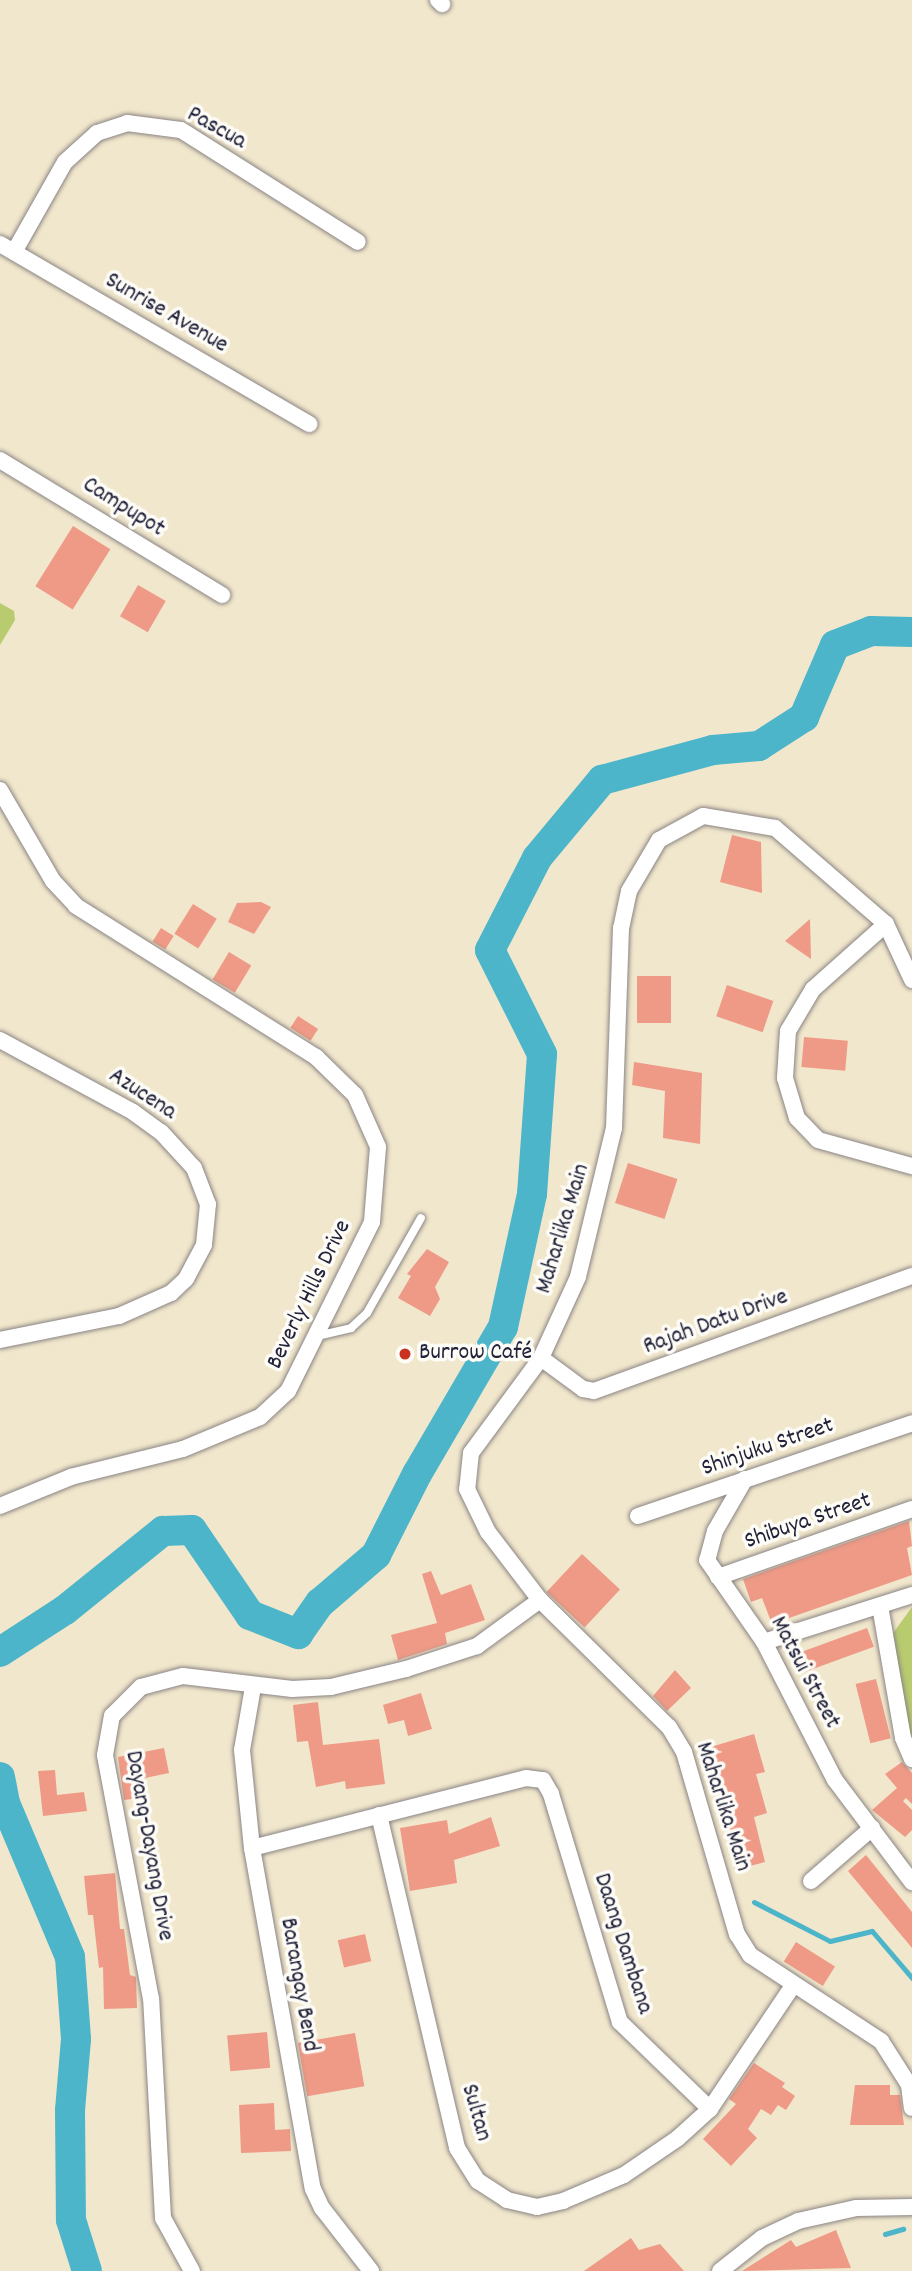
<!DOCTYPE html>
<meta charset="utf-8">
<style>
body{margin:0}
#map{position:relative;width:912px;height:2271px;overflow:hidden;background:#f1e7cc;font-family:Dekko,sans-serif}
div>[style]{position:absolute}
.green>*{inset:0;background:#b8cb6e}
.stream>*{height:5px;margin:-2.5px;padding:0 2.5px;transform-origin:2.5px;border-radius:2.5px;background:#4cb5ca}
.river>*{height:30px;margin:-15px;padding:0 15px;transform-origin:15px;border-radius:15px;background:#4cb5ca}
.building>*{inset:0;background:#ee9a86;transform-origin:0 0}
.roads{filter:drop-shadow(0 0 2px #8a8484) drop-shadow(0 0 2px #8a8484)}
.lane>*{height:8px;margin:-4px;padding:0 4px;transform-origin:4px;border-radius:4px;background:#fff}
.street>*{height:16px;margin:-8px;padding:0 8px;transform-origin:8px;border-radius:8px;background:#fff}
.dots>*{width:19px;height:19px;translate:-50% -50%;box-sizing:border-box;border:4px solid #fdfcf7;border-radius:50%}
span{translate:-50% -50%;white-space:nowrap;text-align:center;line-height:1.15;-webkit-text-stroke:7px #fdfcf7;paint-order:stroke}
.street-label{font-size:24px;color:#22223b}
.poi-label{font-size:24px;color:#22223b}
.left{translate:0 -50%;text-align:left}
</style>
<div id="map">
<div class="green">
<i style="clip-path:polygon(0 603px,14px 611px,15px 620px,0 645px)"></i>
<i style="clip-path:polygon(912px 1607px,912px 1743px,891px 1636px)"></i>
</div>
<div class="stream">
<i style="left:754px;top:1902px;width:85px;rotate:27.2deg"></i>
<i style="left:830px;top:1941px;width:43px;rotate:-13.4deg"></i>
<i style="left:872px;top:1931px;width:62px;rotate:49.6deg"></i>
<i style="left:885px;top:2234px;width:19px;rotate:-16deg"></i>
</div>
<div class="river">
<i style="left:0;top:1652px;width:77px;rotate:-32.9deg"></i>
<i style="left:65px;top:1610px;width:126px;rotate:-38.9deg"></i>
<i style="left:163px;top:1531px;width:29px;rotate:-2deg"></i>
<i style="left:192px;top:1530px;width:103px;rotate:55.7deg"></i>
<i style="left:250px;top:1615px;width:52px;rotate:21.6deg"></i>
<i style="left:298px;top:1634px;width:38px;rotate:-55deg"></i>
<i style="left:320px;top:1603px;width:74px;rotate:-40.6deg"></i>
<i style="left:376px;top:1555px;width:91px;rotate:-63.2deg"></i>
<i style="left:417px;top:1474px;width:170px;rotate:-59.7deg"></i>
<i style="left:503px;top:1327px;width:136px;rotate:-77.7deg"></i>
<i style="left:532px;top:1194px;width:140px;rotate:-85.9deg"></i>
<i style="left:542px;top:1054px;width:116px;rotate:-116.6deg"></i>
<i style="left:490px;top:950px;width:103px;rotate:-62.9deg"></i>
<i style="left:537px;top:858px;width:102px;rotate:-50.2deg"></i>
<i style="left:602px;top:780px;width:115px;rotate:-15.1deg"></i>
<i style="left:713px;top:750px;width:46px;rotate:-5deg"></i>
<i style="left:759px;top:746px;width:54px;rotate:-32.8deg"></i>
<i style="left:804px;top:717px;width:78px;rotate:-66.7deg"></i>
<i style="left:835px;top:645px;width:39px;rotate:-21deg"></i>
<i style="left:871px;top:631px;width:41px;rotate:1.4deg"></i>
<i style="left:0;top:1777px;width:26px;rotate:79deg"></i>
<i style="left:5px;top:1803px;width:167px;rotate:67.1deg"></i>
<i style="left:70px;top:1957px;width:82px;rotate:85.8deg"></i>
<i style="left:76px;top:2039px;width:71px;rotate:94.8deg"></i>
<i style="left:70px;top:2110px;width:110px;rotate:89.5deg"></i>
<i style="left:71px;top:2220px;width:53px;rotate:72.6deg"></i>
</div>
<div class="building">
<i style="left:73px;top:526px;width:44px;height:71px;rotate:32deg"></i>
<i style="left:138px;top:585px;width:32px;height:36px;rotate:30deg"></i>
<i style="clip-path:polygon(732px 835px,761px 842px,762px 893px,720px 882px)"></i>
<i style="clip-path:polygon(261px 902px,271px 907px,254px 934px,228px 922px,237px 903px)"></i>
<i style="left:193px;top:904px;width:28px;height:35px;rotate:32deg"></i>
<i style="clip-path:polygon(810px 919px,811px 959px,785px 941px)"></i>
<i style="left:161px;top:928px;width:15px;height:16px;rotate:32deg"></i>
<i style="left:229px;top:952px;width:26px;height:32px;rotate:31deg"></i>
<i style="left:637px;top:976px;width:34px;height:47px"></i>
<i style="left:727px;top:985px;width:49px;height:33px;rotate:19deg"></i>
<i style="left:298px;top:1016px;width:24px;height:14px;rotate:33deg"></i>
<i style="left:804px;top:1037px;width:44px;height:30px;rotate:5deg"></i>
<i style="clip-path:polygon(634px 1062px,702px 1073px,700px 1144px,663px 1138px,665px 1091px,632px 1085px)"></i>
<i style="left:628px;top:1163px;width:52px;height:42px;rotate:18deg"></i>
<i style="clip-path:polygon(427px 1249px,449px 1262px,435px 1287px,440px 1299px,430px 1316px,398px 1298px,411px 1276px,407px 1274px)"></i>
<i style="clip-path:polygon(909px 1521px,912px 1546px,907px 1548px,912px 1575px,772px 1624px,762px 1598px,751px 1602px,743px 1579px)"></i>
<i style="left:582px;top:1554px;width:52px;height:52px;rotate:43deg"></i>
<i style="clip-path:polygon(431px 1571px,441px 1595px,471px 1584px,485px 1620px,445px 1633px,447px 1644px,398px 1660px,391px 1635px,437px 1623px,422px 1574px)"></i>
<i style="left:867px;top:1628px;width:20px;height:78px;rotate:70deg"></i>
<i style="clip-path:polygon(675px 1670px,691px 1688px,667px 1711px,653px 1696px)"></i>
<i style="left:876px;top:1679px;width:61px;height:21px;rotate:76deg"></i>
<i style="clip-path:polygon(421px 1693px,432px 1729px,408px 1736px,404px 1720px,388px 1724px,383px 1705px)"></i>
<i style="clip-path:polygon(318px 1702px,323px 1745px,379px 1739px,385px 1784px,346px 1789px,345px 1781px,316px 1787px,308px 1741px,297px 1742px,293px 1705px)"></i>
<i style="clip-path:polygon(754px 1734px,765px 1772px,756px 1774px,767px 1813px,754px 1817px,765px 1862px,735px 1870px,729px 1843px,734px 1842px,704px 1749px)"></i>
<i style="clip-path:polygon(164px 1748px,169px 1773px,145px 1778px,148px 1797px,124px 1800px,118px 1757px)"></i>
<i style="clip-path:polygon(902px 1762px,912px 1773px,912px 1804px,906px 1798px,903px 1801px,912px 1810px,912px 1830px,905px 1837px,872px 1810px,897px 1788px,885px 1774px)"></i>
<i style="clip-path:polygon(55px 1770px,57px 1795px,84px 1792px,87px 1811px,43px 1816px,38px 1771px)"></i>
<i style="clip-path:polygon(491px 1817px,500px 1846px,454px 1860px,457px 1883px,410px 1891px,400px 1828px,447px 1820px,449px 1834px)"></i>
<i style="clip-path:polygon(866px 1855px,912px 1912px,912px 1948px,848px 1871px)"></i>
<i style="clip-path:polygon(115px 1873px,120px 1929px,124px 1929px,130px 1975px,136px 1977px,137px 2008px,104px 2009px,103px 1967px,99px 1968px,93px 1915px,88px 1915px,84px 1876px)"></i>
<i style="left:365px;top:1934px;width:28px;height:28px;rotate:77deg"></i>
<i style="left:796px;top:1942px;width:46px;height:23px;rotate:32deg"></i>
<i style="left:267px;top:2032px;width:36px;height:40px;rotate:85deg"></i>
<i style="left:355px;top:2033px;width:54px;height:58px;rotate:80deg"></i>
<i style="clip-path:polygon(754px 2063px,785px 2083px,782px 2087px,795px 2096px,786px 2110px,778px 2105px,771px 2115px,761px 2109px,748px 2129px,757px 2138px,731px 2166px,703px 2139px,736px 2104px,729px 2099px)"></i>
<i style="clip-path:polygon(855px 2085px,890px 2085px,890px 2095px,900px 2095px,904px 2125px,850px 2125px)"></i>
<i style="clip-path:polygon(274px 2103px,275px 2130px,290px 2129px,291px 2151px,241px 2153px,239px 2105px)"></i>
<i style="clip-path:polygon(836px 2230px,851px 2268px,742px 2271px,791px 2240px,796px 2247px)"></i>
<i style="clip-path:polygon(631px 2238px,639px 2250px,660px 2244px,684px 2271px,584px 2271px)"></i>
</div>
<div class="roads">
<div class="lane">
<i style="left:317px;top:1336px;width:35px;rotate:-13deg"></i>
<i style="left:351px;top:1328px;width:22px;rotate:-43deg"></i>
<i style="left:367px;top:1313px;width:109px;rotate:-60.4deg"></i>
</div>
<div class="street">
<i style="left:438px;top:0;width:6px;rotate:45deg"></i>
<i style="left:0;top:244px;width:358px;rotate:30.2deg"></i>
<i style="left:14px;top:252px;width:103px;rotate:-60.5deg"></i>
<i style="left:65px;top:162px;width:43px;rotate:-42.2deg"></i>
<i style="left:97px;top:133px;width:32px;rotate:-18deg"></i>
<i style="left:127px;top:123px;width:54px;rotate:7.4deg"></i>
<i style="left:181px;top:130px;width:209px;rotate:32.3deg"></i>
<i style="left:0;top:460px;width:260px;rotate:31.3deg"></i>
<i style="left:0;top:790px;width:105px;rotate:59.8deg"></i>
<i style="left:53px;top:881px;width:34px;rotate:47deg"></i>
<i style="left:76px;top:906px;width:284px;rotate:32.2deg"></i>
<i style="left:316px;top:1057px;width:54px;rotate:44.3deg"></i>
<i style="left:355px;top:1095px;width:57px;rotate:66.1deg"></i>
<i style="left:378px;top:1147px;width:75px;rotate:94.6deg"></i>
<i style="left:372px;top:1222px;width:189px;rotate:116.4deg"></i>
<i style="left:288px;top:1391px;width:38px;rotate:137deg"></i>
<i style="left:260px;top:1417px;width:83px;rotate:157.4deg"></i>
<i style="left:183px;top:1449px;width:115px;rotate:166deg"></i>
<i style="left:71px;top:1477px;width:77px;rotate:157.8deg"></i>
<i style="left:886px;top:924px;width:98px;rotate:138.3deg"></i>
<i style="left:813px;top:989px;width:49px;rotate:120.8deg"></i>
<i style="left:788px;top:1031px;width:47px;rotate:93.7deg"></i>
<i style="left:785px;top:1078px;width:42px;rotate:73.3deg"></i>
<i style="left:797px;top:1118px;width:30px;rotate:46deg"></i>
<i style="left:818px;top:1140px;width:98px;rotate:15.5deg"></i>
<i style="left:912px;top:980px;width:62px;rotate:-114.9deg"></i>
<i style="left:886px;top:924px;width:147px;rotate:-139.1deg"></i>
<i style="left:775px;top:828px;width:73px;rotate:-170.5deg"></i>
<i style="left:703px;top:816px;width:50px;rotate:151.4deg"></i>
<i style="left:659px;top:840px;width:59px;rotate:120.5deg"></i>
<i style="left:629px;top:891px;width:38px;rotate:102deg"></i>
<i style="left:621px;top:928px;width:200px;rotate:92deg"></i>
<i style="left:614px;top:1128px;width:153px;rotate:103.6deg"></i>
<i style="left:578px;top:1277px;width:89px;rotate:114.6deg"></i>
<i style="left:541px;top:1358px;width:118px;rotate:126.4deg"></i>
<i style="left:471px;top:1453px;width:36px;rotate:96deg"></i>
<i style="left:467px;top:1489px;width:48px;rotate:64deg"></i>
<i style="left:488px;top:1532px;width:86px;rotate:52.6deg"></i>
<i style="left:540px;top:1600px;width:181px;rotate:44.6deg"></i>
<i style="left:669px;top:1727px;width:29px;rotate:59deg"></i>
<i style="left:684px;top:1752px;width:190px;rotate:73.8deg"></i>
<i style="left:737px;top:1934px;width:25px;rotate:58deg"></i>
<i style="left:750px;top:1955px;width:157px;rotate:33.3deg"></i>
<i style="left:881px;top:2041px;width:52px;rotate:57.5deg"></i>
<i style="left:909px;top:2085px;width:23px;rotate:83deg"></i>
<i style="left:0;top:1040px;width:151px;rotate:28.4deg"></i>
<i style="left:133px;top:1112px;width:34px;rotate:36deg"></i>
<i style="left:161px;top:1132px;width:49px;rotate:47.5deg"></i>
<i style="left:194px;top:1168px;width:39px;rotate:69deg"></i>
<i style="left:208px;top:1204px;width:41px;rotate:95.6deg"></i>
<i style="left:204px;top:1245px;width:38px;rotate:118deg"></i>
<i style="left:186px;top:1279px;width:21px;rotate:137deg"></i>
<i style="left:171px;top:1293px;width:57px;rotate:156.1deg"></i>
<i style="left:119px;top:1316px;width:121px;rotate:168.6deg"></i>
<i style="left:541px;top:1358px;width:52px;rotate:36.4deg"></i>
<i style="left:583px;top:1389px;width:11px;rotate:10deg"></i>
<i style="left:594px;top:1391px;width:338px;rotate:-19.9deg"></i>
<i style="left:745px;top:1479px;width:60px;rotate:120deg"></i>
<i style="left:715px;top:1531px;width:30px;rotate:105deg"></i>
<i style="left:707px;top:1560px;width:100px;rotate:55.2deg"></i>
<i style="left:764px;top:1642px;width:155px;rotate:62.8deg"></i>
<i style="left:835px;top:1780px;width:128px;rotate:53deg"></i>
<i style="left:638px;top:1516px;width:289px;rotate:-18.7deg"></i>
<i style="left:718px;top:1577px;width:206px;rotate:-19.3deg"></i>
<i style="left:880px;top:1606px;width:134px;rotate:80.1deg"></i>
<i style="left:903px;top:1738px;width:23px;rotate:67deg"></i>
<i style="left:764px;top:1642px;width:155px;rotate:-17.6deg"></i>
<i style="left:253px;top:1687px;width:64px;rotate:99.9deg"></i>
<i style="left:242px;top:1750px;width:99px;rotate:84.2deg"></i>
<i style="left:252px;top:1848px;width:346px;rotate:79.9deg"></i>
<i style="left:313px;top:2189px;width:21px;rotate:65deg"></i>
<i style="left:322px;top:2208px;width:80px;rotate:52.1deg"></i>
<i style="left:379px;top:1815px;width:342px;rotate:76.8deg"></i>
<i style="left:457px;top:2148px;width:39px;rotate:58deg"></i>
<i style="left:478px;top:2181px;width:35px;rotate:33deg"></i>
<i style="left:507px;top:2200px;width:31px;rotate:13deg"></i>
<i style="left:537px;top:2207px;width:27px;rotate:-13deg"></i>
<i style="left:563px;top:2201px;width:66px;rotate:-23.1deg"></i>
<i style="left:624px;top:2175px;width:65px;rotate:-34.4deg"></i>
<i style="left:678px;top:2138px;width:43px;rotate:-42.2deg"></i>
<i style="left:710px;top:2109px;width:147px;rotate:-56.1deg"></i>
<i style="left:252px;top:1848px;width:283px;rotate:-14.3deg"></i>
<i style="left:526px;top:1778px;width:17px;rotate:7deg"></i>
<i style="left:543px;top:1780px;width:16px;rotate:60deg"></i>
<i style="left:551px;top:1794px;width:238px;rotate:73.2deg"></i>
<i style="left:620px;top:2022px;width:125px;rotate:44deg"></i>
<i style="left:811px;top:1881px;width:81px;rotate:-41deg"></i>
<i style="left:192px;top:2271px;width:60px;rotate:-118.7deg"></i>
<i style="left:163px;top:2218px;width:219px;rotate:-93.1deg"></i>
<i style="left:151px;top:1999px;width:248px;rotate:-100.7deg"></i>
<i style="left:105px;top:1755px;width:40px;rotate:-80deg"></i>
<i style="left:112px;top:1716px;width:41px;rotate:-45deg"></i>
<i style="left:141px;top:1687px;width:43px;rotate:-14.7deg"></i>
<i style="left:183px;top:1676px;width:110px;rotate:6.8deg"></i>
<i style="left:292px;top:1689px;width:39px;rotate:-3deg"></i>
<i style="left:331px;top:1687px;width:77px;rotate:-13.5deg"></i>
<i style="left:406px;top:1669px;width:75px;rotate:-17.9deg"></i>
<i style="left:477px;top:1646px;width:78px;rotate:-36.1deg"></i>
<i style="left:720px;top:2271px;width:53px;rotate:-38.2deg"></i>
<i style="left:762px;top:2238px;width:40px;rotate:-25deg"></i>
<i style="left:798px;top:2221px;width:59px;rotate:-12.6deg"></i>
<i style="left:856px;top:2208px;width:56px;rotate:-1deg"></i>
</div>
</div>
<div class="dots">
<i style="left:405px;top:1354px;background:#c8321e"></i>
</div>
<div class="street-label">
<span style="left:216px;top:129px;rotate:29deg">Pascua</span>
<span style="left:166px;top:314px;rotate:30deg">Sunrise Avenue</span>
<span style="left:123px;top:508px;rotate:32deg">Campupot</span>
<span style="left:142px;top:1095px;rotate:33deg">Azucena</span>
<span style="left:564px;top:1229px;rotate:-73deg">Maharlika Main</span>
<span style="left:310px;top:1295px;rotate:-64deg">Beverly Hills Drive</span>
<span style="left:716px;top:1323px;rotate:-20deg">Rajah Datu Drive</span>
<span style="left:768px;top:1448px;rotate:-19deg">Shinjuku Street</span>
<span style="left:808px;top:1522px;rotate:-19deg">Shibuya Street</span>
<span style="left:804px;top:1673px;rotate:62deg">Matsui Street</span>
<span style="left:722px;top:1807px;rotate:72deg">Maharlika Main</span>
<span style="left:148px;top:1846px;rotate:80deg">Dayang-Dayang Drive</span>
<span style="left:622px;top:1944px;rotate:72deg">Daang Dambana</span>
<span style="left:298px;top:1985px;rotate:80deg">Barangay Bend</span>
<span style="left:475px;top:2113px;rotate:74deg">Sultan</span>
</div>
<div class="poi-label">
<span class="left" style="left:419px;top:1354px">Burrow Café</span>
</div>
</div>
